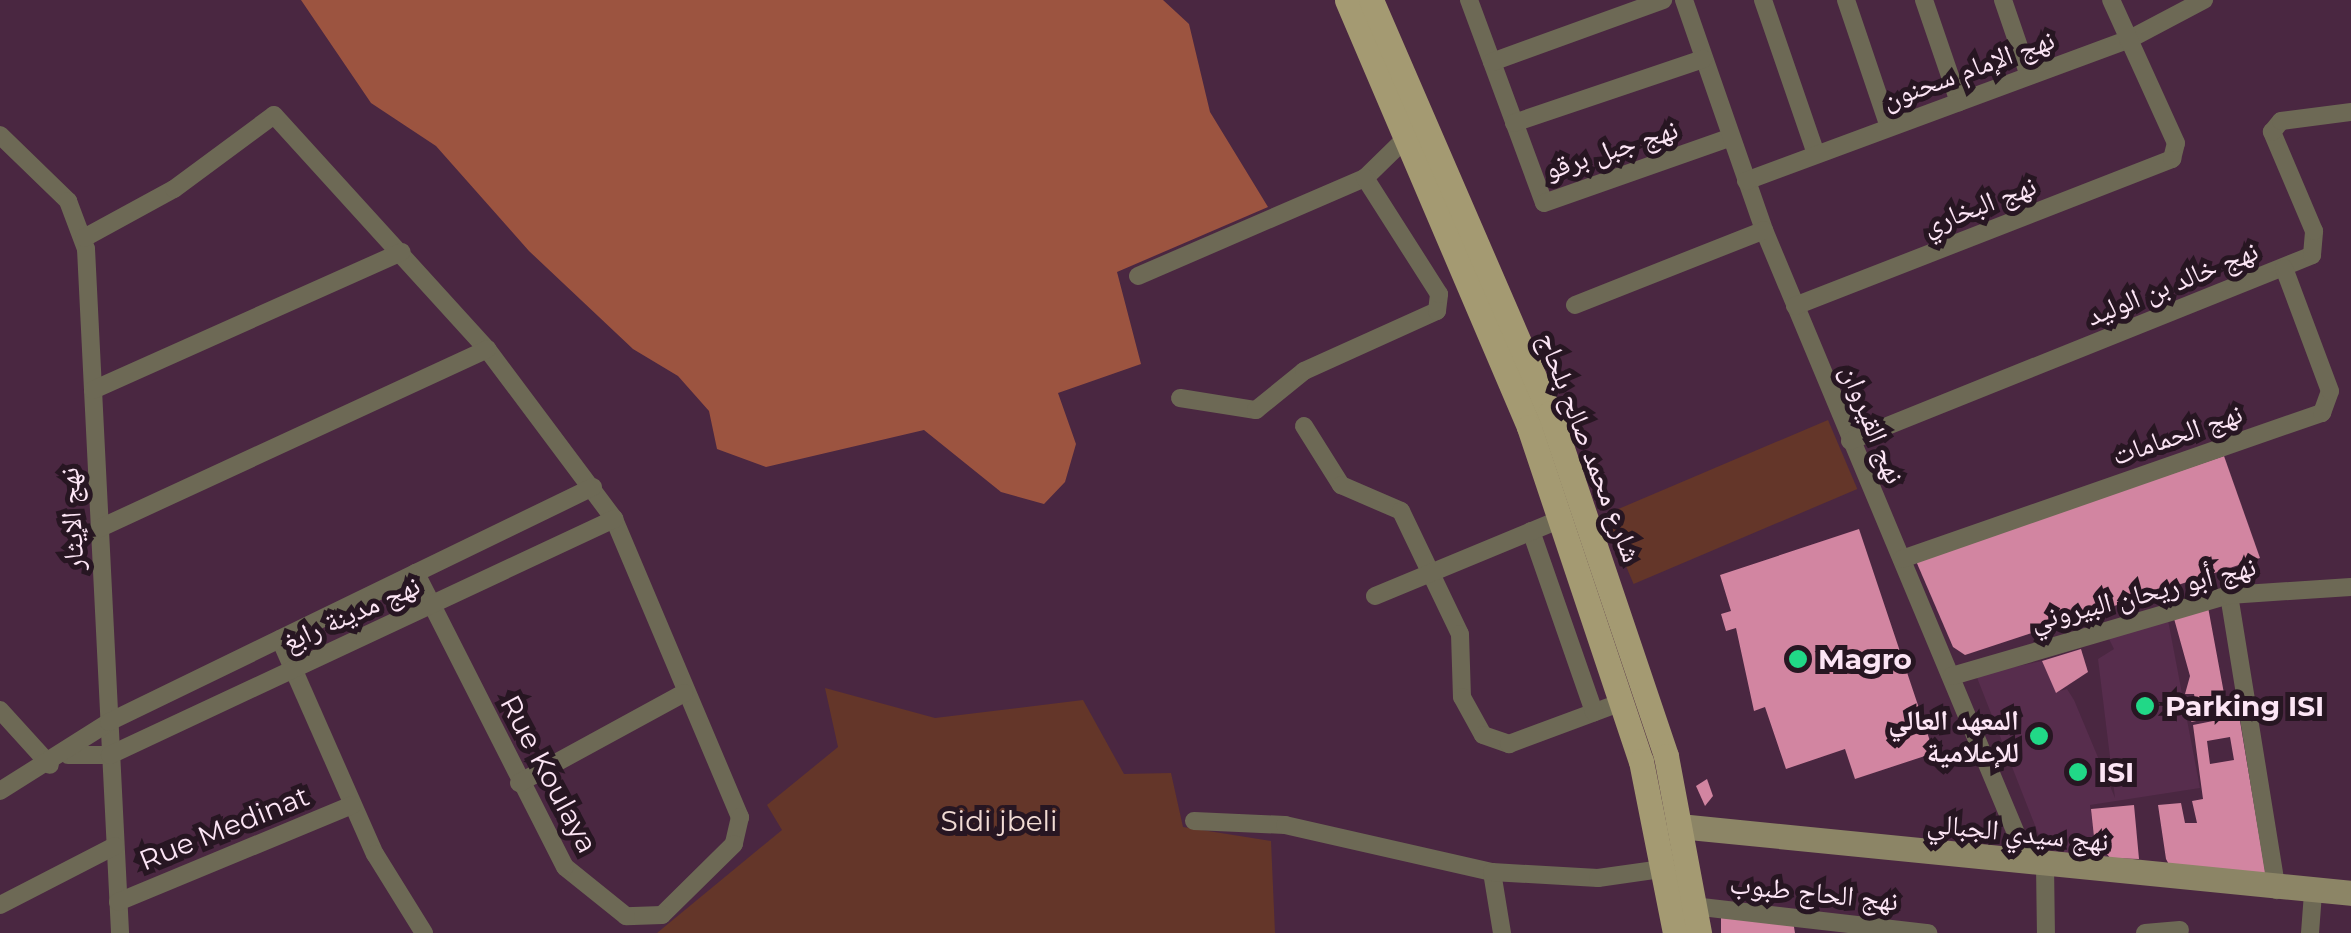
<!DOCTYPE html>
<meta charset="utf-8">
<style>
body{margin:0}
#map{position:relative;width:2351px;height:933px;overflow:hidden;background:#4a2741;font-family:Montserrat,"Noto Naskh Arabic",sans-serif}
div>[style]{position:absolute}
.built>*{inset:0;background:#572d4d}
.green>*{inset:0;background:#643629;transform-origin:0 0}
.forest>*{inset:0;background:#9c5440}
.building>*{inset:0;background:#d285a1}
.street>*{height:18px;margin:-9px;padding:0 9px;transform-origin:9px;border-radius:9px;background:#6d6955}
.secondary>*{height:25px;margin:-12.5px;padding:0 12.5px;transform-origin:12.5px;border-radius:12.5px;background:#8c8566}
.primary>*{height:25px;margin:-12.5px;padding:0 12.5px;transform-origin:12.5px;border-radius:12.5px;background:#a49a72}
.dots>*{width:28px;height:28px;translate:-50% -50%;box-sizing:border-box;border:5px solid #271622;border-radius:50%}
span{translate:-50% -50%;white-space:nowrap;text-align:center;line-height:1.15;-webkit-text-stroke:10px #271622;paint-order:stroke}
.street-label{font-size:28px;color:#fce5f5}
.poi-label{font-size:28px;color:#fce5f5;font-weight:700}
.left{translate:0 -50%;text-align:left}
.right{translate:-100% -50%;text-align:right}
.park-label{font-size:28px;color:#f2dcd5}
</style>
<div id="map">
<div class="built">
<i style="clip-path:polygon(2168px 620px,2200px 788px,2090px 805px,2094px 837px,2110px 860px,2045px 851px,1976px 675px,2042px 661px,2056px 692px,2067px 689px,2074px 700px,2115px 798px,2098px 659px,2114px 649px,2106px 633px)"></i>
</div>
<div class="green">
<i style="left:1828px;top:420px;width:75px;height:243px;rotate:67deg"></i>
<i style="clip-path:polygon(825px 688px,935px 718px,1083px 700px,1124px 774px,1171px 773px,1183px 827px,1271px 841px,1275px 933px,657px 933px,782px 830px,767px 805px,838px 747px)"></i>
</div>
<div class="forest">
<i style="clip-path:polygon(301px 0,1163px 0,1189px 24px,1210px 112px,1268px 207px,1117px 272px,1141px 364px,1058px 393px,1076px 444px,1065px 482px,1044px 504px,1001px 492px,924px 430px,766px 467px,717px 449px,709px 411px,678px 376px,633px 349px,529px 251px,436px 146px,371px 103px)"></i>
</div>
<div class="building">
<i style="clip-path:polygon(2224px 456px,2260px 558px,1965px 655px,1953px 647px,1916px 561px)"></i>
<i style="clip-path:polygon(1859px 529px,1934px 753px,1855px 779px,1845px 749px,1786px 769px,1765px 707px,1754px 711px,1736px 628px,1726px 631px,1721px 614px,1731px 611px,1720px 575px)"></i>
<i style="clip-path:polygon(2208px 607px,2228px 715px,2191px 722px,2197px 711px,2194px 694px,2185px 694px,2190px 676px,2173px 615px)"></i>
<i style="clip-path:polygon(2081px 649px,2088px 672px,2056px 693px,2042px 661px)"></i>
<i style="clip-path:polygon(evenodd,2228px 718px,2240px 721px,2266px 876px,2172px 870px,2166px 859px,2158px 805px,2181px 803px,2185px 823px,2197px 823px,2192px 801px,2203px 799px,2193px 725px,2228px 718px,2230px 737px,2234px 760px,2210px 764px,2207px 741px,2230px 737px)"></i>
<i style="clip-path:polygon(1707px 779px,1713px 796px,1705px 806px,1696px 786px)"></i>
<i style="clip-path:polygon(2134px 805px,2139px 859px,2110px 858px,2094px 837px,2091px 809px)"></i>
<i style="clip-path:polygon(1721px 918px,1793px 921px,1795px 933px,1721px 933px)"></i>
</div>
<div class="street">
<i style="left:1469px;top:0;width:216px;rotate:69.7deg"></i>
<i style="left:1544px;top:203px;width:196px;rotate:-19.4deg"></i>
<i style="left:1684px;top:0;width:244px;rotate:70.8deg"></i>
<i style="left:1764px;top:230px;width:685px;rotate:67.33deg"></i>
<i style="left:1763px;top:0;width:163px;rotate:71deg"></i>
<i style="left:1846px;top:0;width:134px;rotate:71.3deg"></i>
<i style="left:1924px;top:0;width:108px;rotate:71.1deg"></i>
<i style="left:2003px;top:0;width:80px;rotate:71.1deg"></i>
<i style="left:1492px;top:62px;width:182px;rotate:-19.9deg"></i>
<i style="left:1514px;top:123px;width:200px;rotate:-18.7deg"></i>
<i style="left:0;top:135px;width:95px;rotate:44.1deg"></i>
<i style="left:68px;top:201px;width:51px;rotate:69.4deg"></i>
<i style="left:86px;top:249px;width:685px;rotate:87.15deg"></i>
<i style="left:1746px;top:181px;width:407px;rotate:-20.3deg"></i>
<i style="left:2128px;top:40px;width:86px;rotate:-27.8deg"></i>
<i style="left:84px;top:238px;width:102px;rotate:-28.6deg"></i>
<i style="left:174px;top:189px;width:124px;rotate:-36.5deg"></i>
<i style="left:274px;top:115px;width:316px;rotate:47.7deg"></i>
<i style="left:487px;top:349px;width:212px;rotate:53.2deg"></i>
<i style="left:614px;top:519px;width:324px;rotate:67.1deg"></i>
<i style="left:740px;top:817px;width:28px;rotate:103deg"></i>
<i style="left:734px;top:844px;width:101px;rotate:135.4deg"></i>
<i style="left:662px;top:915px;width:36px;rotate:178deg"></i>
<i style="left:626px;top:916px;width:78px;rotate:-141.2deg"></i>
<i style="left:565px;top:867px;width:330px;rotate:-116.9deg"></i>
<i style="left:1138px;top:276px;width:247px;rotate:-23.4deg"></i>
<i style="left:1365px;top:178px;width:54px;rotate:-44.3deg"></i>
<i style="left:1575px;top:305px;width:203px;rotate:-21.6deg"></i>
<i style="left:1795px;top:306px;width:405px;rotate:-21.3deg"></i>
<i style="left:2172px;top:159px;width:16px;rotate:-76deg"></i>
<i style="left:2176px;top:143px;width:157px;rotate:-114.4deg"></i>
<i style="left:93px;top:390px;width:338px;rotate:-24.1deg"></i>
<i style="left:1180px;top:398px;width:77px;rotate:9deg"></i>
<i style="left:1256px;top:410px;width:62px;rotate:-39.1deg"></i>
<i style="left:1304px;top:371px;width:146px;rotate:-24.3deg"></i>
<i style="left:1437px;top:311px;width:17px;rotate:-83deg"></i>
<i style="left:1439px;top:294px;width:138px;rotate:-122.5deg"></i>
<i style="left:1304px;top:426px;width:70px;rotate:57.9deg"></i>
<i style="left:1341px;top:485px;width:65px;rotate:23.4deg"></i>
<i style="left:1401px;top:511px;width:136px;rotate:64.4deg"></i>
<i style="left:1460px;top:634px;width:63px;rotate:88.2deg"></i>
<i style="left:1462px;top:697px;width:43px;rotate:61.1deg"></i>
<i style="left:1483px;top:735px;width:28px;rotate:19deg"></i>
<i style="left:1509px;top:744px;width:121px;rotate:-20.4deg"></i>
<i style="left:1850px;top:441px;width:498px;rotate:-21.9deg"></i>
<i style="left:2312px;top:255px;width:24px;rotate:-85deg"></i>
<i style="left:2314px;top:231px;width:108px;rotate:-113deg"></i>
<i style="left:2272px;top:132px;width:14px;rotate:-51deg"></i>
<i style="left:2281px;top:121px;width:71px;rotate:-7.3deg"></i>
<i style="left:98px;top:529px;width:429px;rotate:-24.8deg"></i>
<i style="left:1531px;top:531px;width:192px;rotate:70.8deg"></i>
<i style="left:1902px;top:559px;width:445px;rotate:-19.2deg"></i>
<i style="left:2322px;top:413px;width:23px;rotate:-70deg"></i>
<i style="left:2330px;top:391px;width:131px;rotate:-110.5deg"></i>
<i style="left:2229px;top:595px;width:299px;rotate:80.8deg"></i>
<i style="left:1375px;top:596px;width:201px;rotate:-22.5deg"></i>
<i style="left:280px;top:639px;width:235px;rotate:66.2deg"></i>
<i style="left:375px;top:854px;width:93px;rotate:58.2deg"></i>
<i style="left:1952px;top:676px;width:289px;rotate:-16.3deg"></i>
<i style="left:2229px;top:595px;width:122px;rotate:-3.8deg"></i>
<i style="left:0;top:710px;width:74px;rotate:47.7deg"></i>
<i style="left:68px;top:755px;width:42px"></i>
<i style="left:110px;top:755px;width:557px;rotate:-25.09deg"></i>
<i style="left:519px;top:783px;width:188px;rotate:-28.6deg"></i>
<i style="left:0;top:791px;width:129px;rotate:-32.3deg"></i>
<i style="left:109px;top:722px;width:538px;rotate:-25.9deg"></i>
<i style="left:1194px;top:821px;width:91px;rotate:2.5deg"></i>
<i style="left:1285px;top:825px;width:212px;rotate:12.8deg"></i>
<i style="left:1492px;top:872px;width:62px;rotate:80.7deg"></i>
<i style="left:2045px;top:865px;width:68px;rotate:89.2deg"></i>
<i style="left:1492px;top:872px;width:106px;rotate:3.2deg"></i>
<i style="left:1598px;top:878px;width:65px;rotate:-8deg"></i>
<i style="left:118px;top:902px;width:253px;rotate:-22.5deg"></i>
<i style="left:0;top:905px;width:129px;rotate:-27.2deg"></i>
<i style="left:1693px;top:906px;width:237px;rotate:6.6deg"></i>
<i style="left:2145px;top:933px;width:35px;rotate:-5deg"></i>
<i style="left:2310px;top:933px;width:40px;rotate:-85.7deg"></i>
</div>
<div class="secondary">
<i style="left:1679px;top:826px;width:675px;rotate:5.69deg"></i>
</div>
<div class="primary">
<i style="left:1347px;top:0;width:464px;rotate:66.9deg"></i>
<i style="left:1529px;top:427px;width:352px;rotate:71.5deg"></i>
<i style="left:1641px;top:761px;width:175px;rotate:78.8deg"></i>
<i style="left:1371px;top:0;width:450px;rotate:66.6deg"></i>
<i style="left:1550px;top:413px;width:362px;rotate:71.3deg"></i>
<i style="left:1666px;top:756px;width:180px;rotate:79.4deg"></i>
</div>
<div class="dots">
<i style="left:1798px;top:659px;background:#21d887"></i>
<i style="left:2145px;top:706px;background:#21d887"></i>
<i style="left:2039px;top:736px;background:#21d887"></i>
<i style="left:2078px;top:772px;background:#21d887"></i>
</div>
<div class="street-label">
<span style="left:1968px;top:69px;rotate:-20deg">نهج الإمام سحنون</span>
<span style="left:1611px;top:149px;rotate:-18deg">نهج جبل برقو</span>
<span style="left:1979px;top:205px;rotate:-21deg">نهج البخاري</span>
<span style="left:2172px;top:283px;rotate:-22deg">نهج خالد بن الوليد</span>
<span style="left:1873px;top:424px;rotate:68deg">نهج القيروان</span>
<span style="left:2177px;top:434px;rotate:-19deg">نهج الحمامات</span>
<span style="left:1590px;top:447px;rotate:69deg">شارع محمد صالح بلحاج</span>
<span style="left:71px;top:519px;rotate:-93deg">نهج الإيثار</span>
<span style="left:2143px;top:593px;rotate:-14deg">نهج أبو ريحان البيروني</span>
<span style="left:351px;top:613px;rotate:-24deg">نهج مدينة رابغ</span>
<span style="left:549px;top:774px;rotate:62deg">Rue Koulaya</span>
<span style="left:224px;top:828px;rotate:-22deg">Rue Medinat</span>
<span style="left:2018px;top:832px;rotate:6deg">نهج سيدي الجبالي</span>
<span style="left:1814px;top:892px;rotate:6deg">نهج الحاج طبوب</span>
</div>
<div class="poi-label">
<span class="left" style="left:1818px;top:659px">Magro</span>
<span class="left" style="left:2165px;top:706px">Parking ISI</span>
<span class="right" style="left:2019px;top:736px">المعهد العالي<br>للإعلامية</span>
<span class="left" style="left:2098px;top:772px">ISI</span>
</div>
<div class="park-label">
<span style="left:999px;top:821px">Sidi jbeli</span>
</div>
</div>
